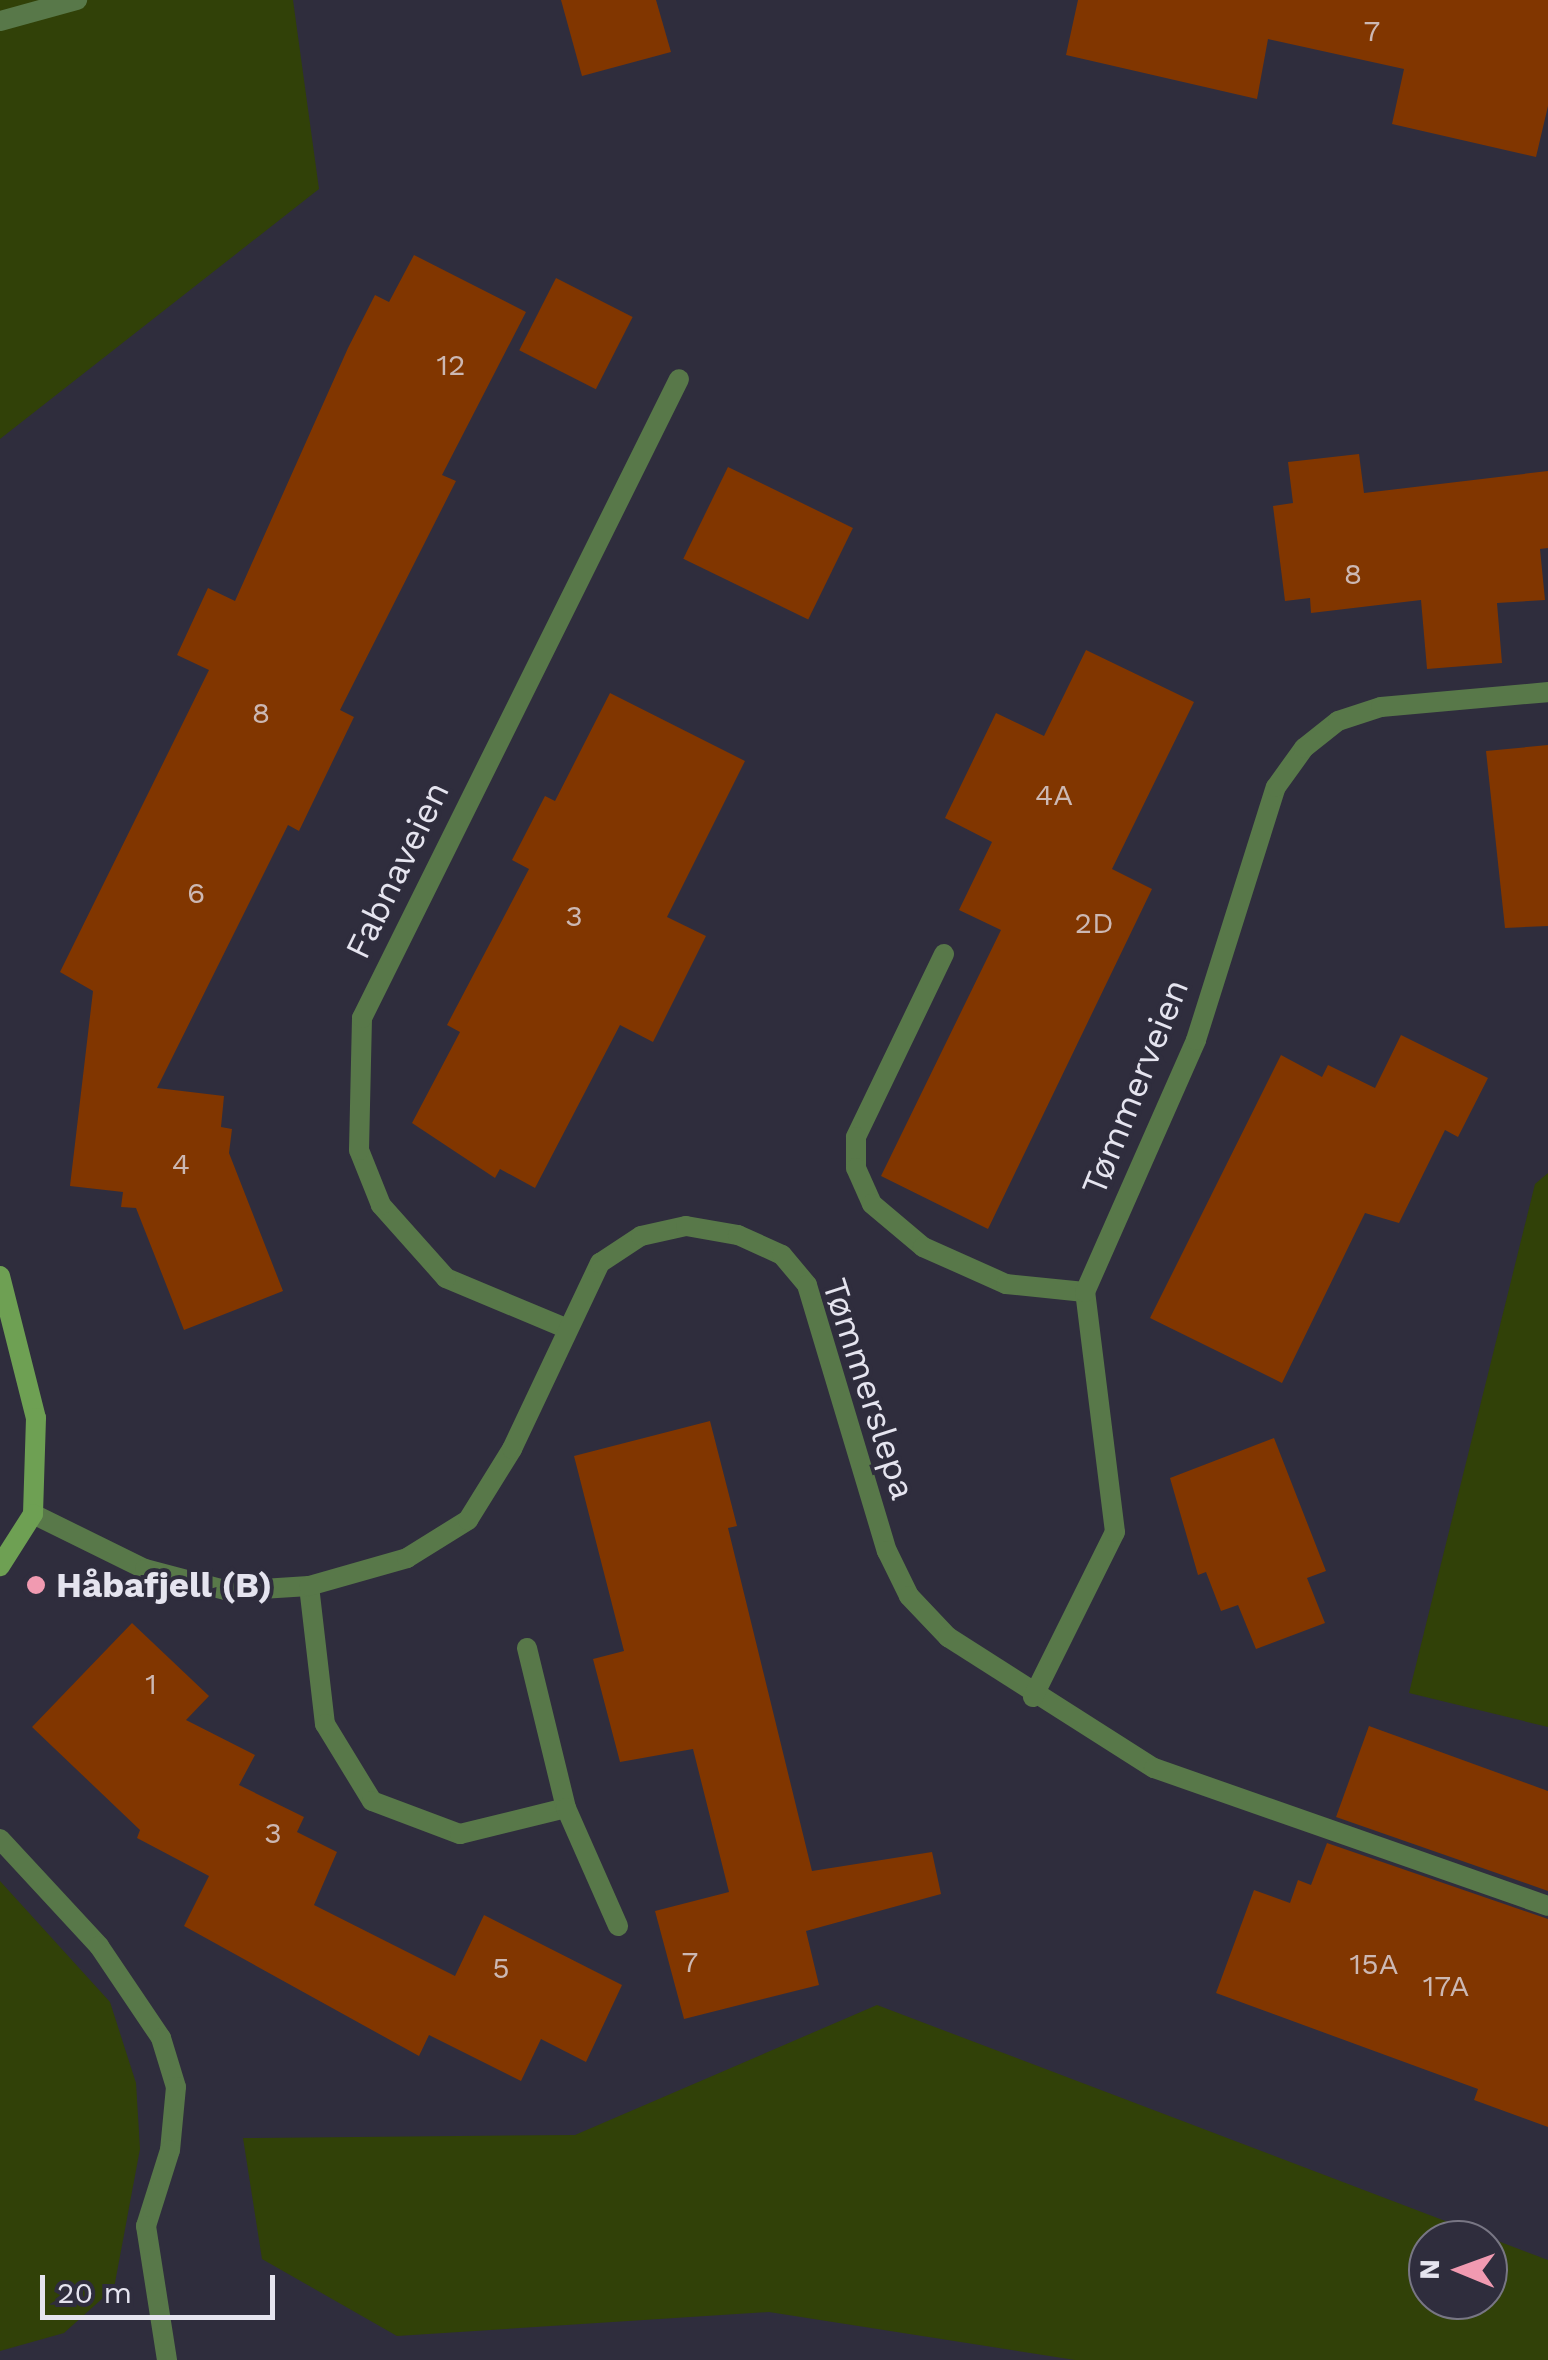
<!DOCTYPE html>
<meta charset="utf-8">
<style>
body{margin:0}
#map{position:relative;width:1548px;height:2360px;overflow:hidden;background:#2f2d3d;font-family:"Work Sans",sans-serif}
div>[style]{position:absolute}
.green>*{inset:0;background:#314108}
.building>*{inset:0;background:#813600;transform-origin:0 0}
.lane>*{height:20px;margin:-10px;padding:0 10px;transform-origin:10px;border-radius:10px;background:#587849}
.street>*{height:20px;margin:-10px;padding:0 10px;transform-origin:10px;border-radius:10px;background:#587849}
.secondary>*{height:20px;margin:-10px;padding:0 10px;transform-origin:10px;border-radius:10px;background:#6ea053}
.dots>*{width:28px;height:28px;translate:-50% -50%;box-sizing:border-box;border:5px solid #2f2d3d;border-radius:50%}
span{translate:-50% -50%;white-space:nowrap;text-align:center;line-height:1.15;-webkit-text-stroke:8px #2f2d3d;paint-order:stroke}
.number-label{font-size:30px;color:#ccb8b3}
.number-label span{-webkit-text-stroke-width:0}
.street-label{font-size:35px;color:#e5e4ef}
.poi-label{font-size:35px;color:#e5e4ef;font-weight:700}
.left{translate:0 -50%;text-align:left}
.north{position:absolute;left:1408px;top:2220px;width:100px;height:100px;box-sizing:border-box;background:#2f2d3d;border:2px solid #787684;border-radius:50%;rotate:271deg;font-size:28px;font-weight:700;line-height:40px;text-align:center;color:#e5e4ef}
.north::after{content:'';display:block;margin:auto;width:35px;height:45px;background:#f19ab1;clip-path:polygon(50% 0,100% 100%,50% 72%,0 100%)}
.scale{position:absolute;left:40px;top:2275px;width:235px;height:45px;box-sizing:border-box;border:5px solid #e5e4ef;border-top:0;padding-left:12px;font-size:30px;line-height:35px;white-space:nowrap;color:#e5e4ef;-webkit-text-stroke:8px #2f2d3d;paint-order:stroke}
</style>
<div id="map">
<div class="green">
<i style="clip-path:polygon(0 0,293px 0,319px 189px,0 439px)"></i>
<i style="clip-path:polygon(1548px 1173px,1548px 1727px,1409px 1693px,1535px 1184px)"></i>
<i style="clip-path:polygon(0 1881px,110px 2002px,136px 2083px,140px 2149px,114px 2288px,64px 2333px,0 2351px)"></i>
<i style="clip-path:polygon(evenodd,877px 2005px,1548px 2260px,1548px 2360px,1075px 2360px,769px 2312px,397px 2336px,262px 2259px,243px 2138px,575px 2135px,877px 2005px,1428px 2240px,1488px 2240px,1488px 2300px,1428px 2300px,1428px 2240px)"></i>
</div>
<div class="building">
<i style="clip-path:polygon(561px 0,656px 0,671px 52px,582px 76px)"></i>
<i style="clip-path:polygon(1078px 0,1548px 0,1548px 106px,1536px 157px,1392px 124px,1404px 69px,1268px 39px,1257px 99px,1066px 55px)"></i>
<i style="clip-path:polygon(414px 255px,526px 312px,442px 475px,456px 481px,340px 710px,354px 717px,299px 831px,288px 825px,157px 1088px,224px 1096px,221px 1127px,232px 1129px,229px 1153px,283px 1291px,184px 1330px,136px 1208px,121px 1207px,123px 1192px,70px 1186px,93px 991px,60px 972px,209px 670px,177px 655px,208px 588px,235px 601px,348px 348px,375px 295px,389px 302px)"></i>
<i style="left:556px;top:278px;width:86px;height:81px;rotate:27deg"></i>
<i style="clip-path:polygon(1359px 454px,1364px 493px,1548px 471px,1548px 548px,1540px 549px,1545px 600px,1497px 603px,1502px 663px,1427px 669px,1421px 600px,1311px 613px,1310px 598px,1285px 601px,1273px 506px,1293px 503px,1288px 462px)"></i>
<i style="left:728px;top:467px;width:139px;height:102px;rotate:26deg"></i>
<i style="clip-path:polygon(1086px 650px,1194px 702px,1112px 869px,1152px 889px,988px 1229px,881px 1176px,1001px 930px,959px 910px,992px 842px,945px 818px,996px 713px,1044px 736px)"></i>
<i style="clip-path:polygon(610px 693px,745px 761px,667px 917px,706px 936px,653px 1042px,620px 1025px,535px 1188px,500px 1169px,495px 1178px,412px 1123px,460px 1032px,447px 1025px,529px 869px,512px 860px,545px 796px,555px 801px)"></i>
<i style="clip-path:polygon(1548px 745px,1548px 926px,1505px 928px,1486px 751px)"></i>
<i style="clip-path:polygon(1401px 1035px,1488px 1078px,1458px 1137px,1445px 1130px,1399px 1223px,1365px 1213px,1282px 1383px,1150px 1318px,1281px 1055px,1322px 1077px,1328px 1065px,1375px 1088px)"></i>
<i style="clip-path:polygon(710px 1421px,737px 1526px,728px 1528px,812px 1871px,932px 1852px,941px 1894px,806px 1931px,819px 1985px,684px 2019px,655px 1911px,729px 1892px,693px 1749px,620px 1762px,593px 1659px,624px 1651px,574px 1456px)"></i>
<i style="clip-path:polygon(1274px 1438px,1326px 1571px,1307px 1578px,1325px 1623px,1256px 1649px,1238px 1605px,1221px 1611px,1206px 1572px,1198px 1575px,1170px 1478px)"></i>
<i style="clip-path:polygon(132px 1623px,209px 1696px,186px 1720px,255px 1755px,239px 1785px,304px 1817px,297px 1832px,337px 1852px,314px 1905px,455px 1976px,484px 1915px,622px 1985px,586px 2062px,541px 2039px,521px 2081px,429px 2035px,419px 2056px,184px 1926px,209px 1876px,137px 1838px,140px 1830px,32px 1727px)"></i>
<i style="clip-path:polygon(1369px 1726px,1548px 1791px,1548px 1891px,1336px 1817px)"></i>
<i style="clip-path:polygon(1327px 1843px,1548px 1919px,1548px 2127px,1474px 2100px,1478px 2089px,1216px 1993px,1254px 1890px,1290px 1903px,1298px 1880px,1311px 1885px)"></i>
</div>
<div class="lane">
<i style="left:944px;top:954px;width:203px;rotate:115.7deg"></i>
<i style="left:856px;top:1137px;width:31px;rotate:90deg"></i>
<i style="left:856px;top:1168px;width:39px;rotate:66deg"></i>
<i style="left:872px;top:1204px;width:67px;rotate:40.1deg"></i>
<i style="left:923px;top:1247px;width:91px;rotate:24deg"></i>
<i style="left:1006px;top:1284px;width:79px;rotate:5.8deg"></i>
<i style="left:309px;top:1586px;width:139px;rotate:83.4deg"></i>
<i style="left:325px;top:1724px;width:90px;rotate:58.6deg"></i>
<i style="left:372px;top:1801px;width:94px;rotate:20.6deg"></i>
<i style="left:460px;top:1834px;width:109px;rotate:-13.8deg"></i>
<i style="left:527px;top:1648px;width:165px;rotate:76.3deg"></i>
<i style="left:566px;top:1808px;width:129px;rotate:66.2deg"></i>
</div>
<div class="street">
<i style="left:0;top:21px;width:80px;rotate:-15.3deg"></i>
<i style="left:563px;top:1327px;width:127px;rotate:-157.3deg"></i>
<i style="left:446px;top:1278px;width:98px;rotate:-131.7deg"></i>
<i style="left:381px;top:1205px;width:59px;rotate:-111.8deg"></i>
<i style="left:359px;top:1150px;width:132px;rotate:-88.7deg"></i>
<i style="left:362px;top:1018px;width:713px;rotate:-63.61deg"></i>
<i style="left:33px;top:1514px;width:125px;rotate:26.2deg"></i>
<i style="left:145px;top:1569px;width:87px;rotate:14.7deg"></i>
<i style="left:229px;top:1591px;width:80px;rotate:-3.6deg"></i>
<i style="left:309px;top:1586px;width:102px;rotate:-15.9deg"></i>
<i style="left:407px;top:1558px;width:72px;rotate:-31.9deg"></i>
<i style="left:468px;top:1520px;width:84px;rotate:-58.2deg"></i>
<i style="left:512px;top:1449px;width:206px;rotate:-64.7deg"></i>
<i style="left:600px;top:1263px;width:49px;rotate:-33.4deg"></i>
<i style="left:641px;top:1236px;width:46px;rotate:-12.5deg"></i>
<i style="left:686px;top:1226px;width:53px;rotate:9.8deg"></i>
<i style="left:738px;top:1235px;width:48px;rotate:24.4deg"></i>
<i style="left:782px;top:1255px;width:39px;rotate:50deg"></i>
<i style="left:807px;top:1285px;width:278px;rotate:73.3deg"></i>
<i style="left:887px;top:1551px;width:50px;rotate:63.9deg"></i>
<i style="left:909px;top:1596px;width:57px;rotate:46.4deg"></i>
<i style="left:948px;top:1637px;width:244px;rotate:32.5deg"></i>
<i style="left:1154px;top:1768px;width:417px;rotate:19.3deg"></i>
<i style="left:1033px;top:1697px;width:184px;rotate:-63.6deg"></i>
<i style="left:1115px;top:1532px;width:242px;rotate:-97.1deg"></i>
<i style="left:1085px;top:1292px;width:275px;rotate:-66.2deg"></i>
<i style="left:1196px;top:1040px;width:265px;rotate:-72.5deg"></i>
<i style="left:1276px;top:787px;width:48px;rotate:-54.3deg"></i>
<i style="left:1304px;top:748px;width:43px;rotate:-38.5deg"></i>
<i style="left:1338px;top:721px;width:45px;rotate:-18deg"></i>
<i style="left:1381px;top:707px;width:168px;rotate:-5.1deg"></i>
<i style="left:0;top:1839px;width:146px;rotate:47.2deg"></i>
<i style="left:99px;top:1946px;width:111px;rotate:56deg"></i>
<i style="left:161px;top:2038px;width:51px;rotate:73deg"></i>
<i style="left:176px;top:2087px;width:63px;rotate:95.4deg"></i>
<i style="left:170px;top:2150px;width:80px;rotate:107.5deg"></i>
<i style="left:146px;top:2226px;width:136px;rotate:81.1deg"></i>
</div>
<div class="secondary">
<i style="left:0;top:1276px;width:146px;rotate:75.8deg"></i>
<i style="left:36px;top:1418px;width:96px;rotate:91.8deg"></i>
<i style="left:33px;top:1514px;width:62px;rotate:122.4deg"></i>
</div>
<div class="dots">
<i style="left:36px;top:1585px;background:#f19ab1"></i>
</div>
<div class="number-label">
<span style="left:1372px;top:31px">7</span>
<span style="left:451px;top:365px">12</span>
<span style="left:1353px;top:574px">8</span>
<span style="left:261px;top:713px">8</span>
<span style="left:1054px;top:795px">4A</span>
<span style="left:196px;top:893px">6</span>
<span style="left:574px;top:916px">3</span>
<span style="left:1094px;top:923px">2D</span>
<span style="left:181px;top:1164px">4</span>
<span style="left:151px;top:1684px">1</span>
<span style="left:273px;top:1833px">3</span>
<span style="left:690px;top:1962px">7</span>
<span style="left:1374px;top:1964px">15A</span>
<span style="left:501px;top:1968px">5</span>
<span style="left:1446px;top:1986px">17A</span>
</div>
<div class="street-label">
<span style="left:397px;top:870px;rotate:-64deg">Fabnaveien</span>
<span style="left:1135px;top:1087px;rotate:-68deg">Tømmerveien</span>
<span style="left:869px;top:1389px;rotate:72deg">Tømmerslepa</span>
</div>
<div class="poi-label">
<span class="left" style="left:56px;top:1585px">Håbafjell (B)</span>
</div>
<div class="north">N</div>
<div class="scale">20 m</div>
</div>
